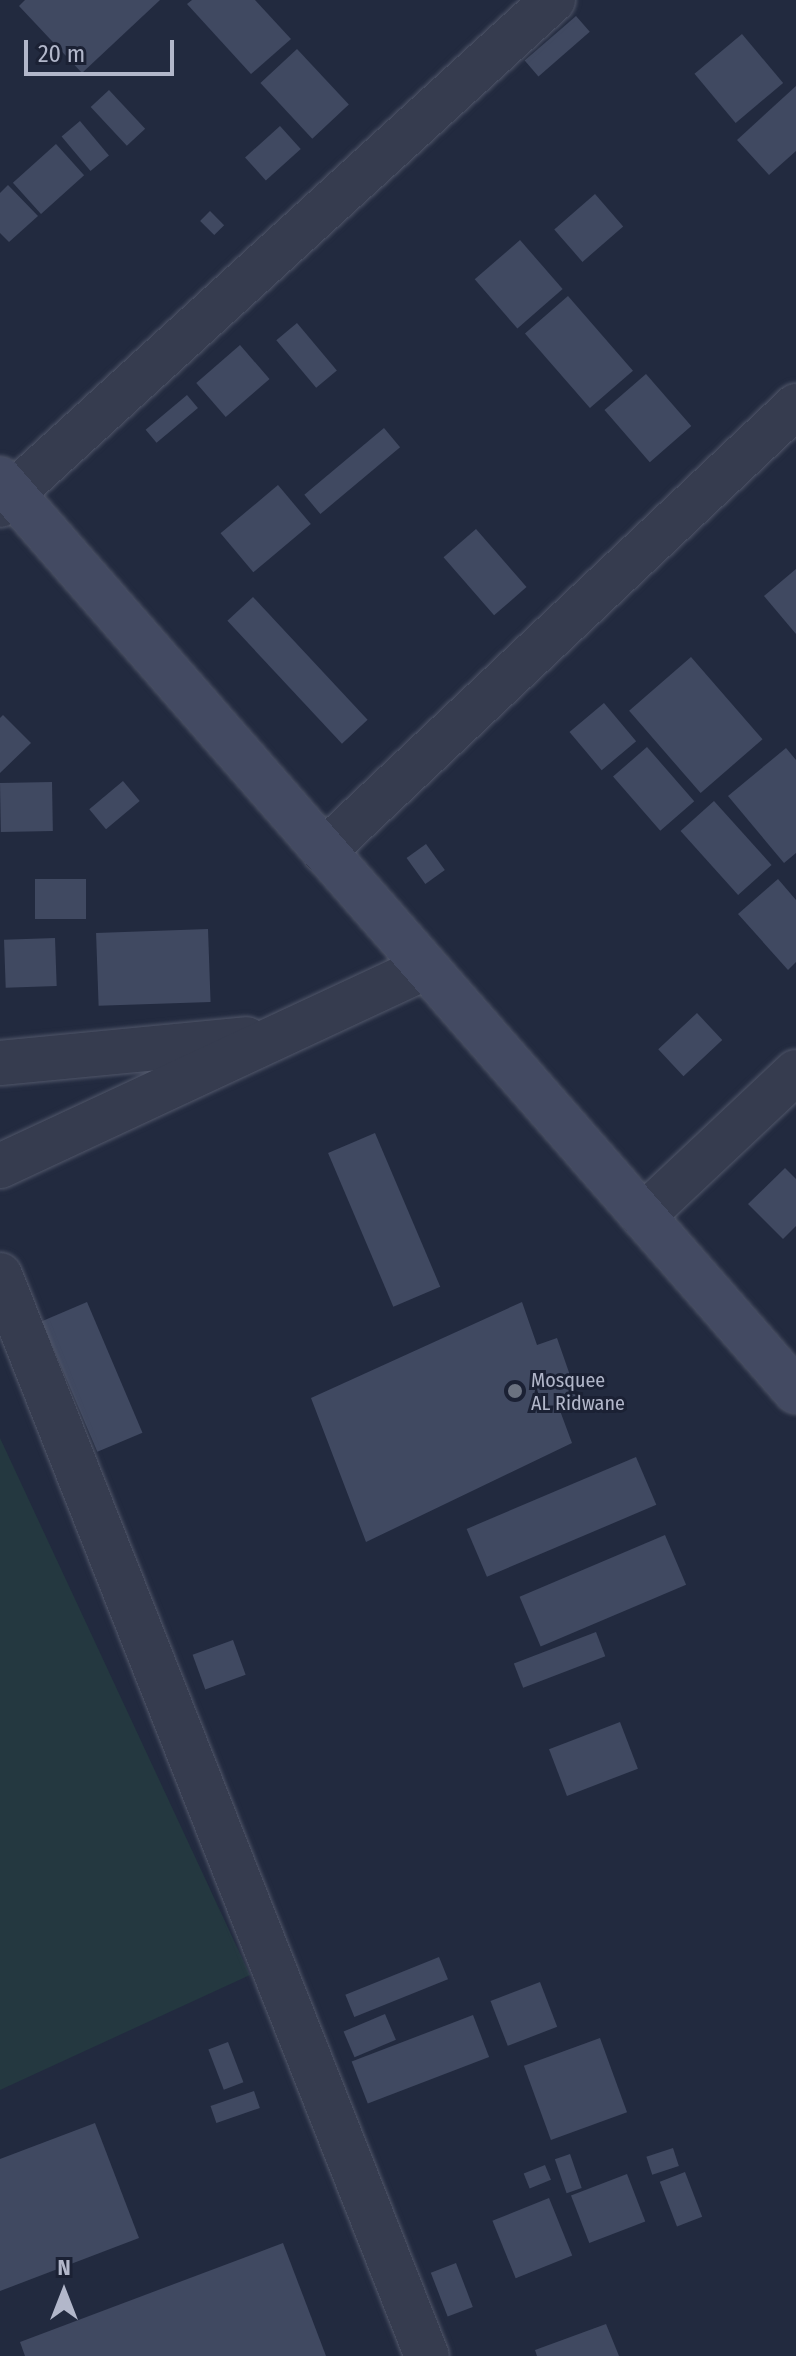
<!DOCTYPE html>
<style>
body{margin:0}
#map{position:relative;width:796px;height:2356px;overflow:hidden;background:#222a3f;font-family:"Fira Sans Condensed",sans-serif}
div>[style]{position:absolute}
.green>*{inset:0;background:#243840}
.building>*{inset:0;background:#404961;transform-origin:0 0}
.roads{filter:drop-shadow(0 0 2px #51576a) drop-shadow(0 0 2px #51576a)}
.street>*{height:44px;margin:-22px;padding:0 22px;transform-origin:22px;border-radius:22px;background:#363c4f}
.secondary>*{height:44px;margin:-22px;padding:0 22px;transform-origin:22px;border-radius:22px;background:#434a62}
.dots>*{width:22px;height:22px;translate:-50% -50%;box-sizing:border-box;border:4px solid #1b2134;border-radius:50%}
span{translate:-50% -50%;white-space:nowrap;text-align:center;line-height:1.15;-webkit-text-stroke:6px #1b2134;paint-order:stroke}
.poi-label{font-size:20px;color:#b2b7ca}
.left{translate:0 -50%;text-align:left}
.north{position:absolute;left:24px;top:2252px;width:80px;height:80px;-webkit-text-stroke:6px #1b2134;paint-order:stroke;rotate:0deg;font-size:22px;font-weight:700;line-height:32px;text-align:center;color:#b2b7ca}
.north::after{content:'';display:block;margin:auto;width:28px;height:36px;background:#b2b7ca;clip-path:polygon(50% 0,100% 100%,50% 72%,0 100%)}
.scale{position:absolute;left:24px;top:40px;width:150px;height:36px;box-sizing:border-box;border:4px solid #b2b7ca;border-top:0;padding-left:10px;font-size:24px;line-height:28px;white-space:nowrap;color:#b2b7ca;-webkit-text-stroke:6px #1b2134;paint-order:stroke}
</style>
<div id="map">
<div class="green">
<i style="clip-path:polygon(0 1438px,250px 1975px,0 2090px)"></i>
</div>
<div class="building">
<i style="clip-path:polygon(25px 0,160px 0,82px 73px,19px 6px)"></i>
<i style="clip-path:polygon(192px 0,255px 0,291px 39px,251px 74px,187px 4px)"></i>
<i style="left:576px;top:16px;width:21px;height:68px;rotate:49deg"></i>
<i style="left:742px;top:34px;width:64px;height:62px;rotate:50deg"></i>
<i style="left:297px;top:49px;width:76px;height:50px;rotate:47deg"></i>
<i style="clip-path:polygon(796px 86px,796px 151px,769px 175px,737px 140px)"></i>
<i style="left:109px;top:90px;width:53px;height:25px;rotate:47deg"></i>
<i style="left:80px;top:121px;width:45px;height:24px;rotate:50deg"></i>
<i style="left:280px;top:126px;width:31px;height:47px;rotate:48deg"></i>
<i style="left:56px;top:144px;width:42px;height:58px;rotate:48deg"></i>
<i style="clip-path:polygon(8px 185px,38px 216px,9px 242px,0 233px,0 193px)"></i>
<i style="left:595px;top:194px;width:43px;height:54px;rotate:49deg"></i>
<i style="left:210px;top:211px;width:20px;height:14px;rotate:45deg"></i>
<i style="left:520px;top:240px;width:65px;height:60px;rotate:49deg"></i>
<i style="left:568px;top:296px;width:99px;height:57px;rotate:49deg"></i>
<i style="left:297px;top:323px;width:62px;height:27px;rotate:50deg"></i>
<i style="left:240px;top:345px;width:45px;height:58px;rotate:49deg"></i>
<i style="left:646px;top:374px;width:69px;height:55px;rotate:49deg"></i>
<i style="left:187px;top:395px;width:17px;height:54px;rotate:50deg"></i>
<i style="left:384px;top:428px;width:25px;height:104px;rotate:50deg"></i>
<i style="left:278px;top:485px;width:51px;height:75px;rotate:50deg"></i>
<i style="left:476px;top:529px;width:77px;height:43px;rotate:49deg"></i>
<i style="clip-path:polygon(796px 569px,796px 634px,764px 596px)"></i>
<i style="left:253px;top:597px;width:168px;height:35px;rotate:47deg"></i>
<i style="left:691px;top:657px;width:109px;height:82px;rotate:49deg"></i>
<i style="left:604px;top:703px;width:50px;height:45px;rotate:50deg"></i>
<i style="clip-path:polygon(3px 715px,31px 743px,0 773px,0 718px)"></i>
<i style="left:647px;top:747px;width:72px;height:45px;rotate:49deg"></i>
<i style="clip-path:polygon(786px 748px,796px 760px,796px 853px,784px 863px,728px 796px)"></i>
<i style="left:123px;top:781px;width:26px;height:44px;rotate:50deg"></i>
<i style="left:52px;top:782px;width:49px;height:52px;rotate:89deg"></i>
<i style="left:714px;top:801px;width:86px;height:45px;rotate:48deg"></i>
<i style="left:426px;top:844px;width:32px;height:24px;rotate:54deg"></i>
<i style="left:35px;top:879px;width:51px;height:40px"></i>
<i style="clip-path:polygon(778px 879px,796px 900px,796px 962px,788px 970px,738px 914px)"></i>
<i style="left:208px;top:929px;width:73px;height:112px;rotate:88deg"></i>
<i style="left:55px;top:938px;width:48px;height:51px;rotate:88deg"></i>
<i style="left:697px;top:1013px;width:37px;height:53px;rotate:47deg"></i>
<i style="left:375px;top:1133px;width:167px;height:51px;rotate:67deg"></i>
<i style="clip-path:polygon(785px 1168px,796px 1179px,796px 1226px,783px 1239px,748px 1204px)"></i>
<i style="left:87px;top:1302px;width:142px;height:49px;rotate:67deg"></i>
<i style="clip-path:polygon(522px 1302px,537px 1345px,557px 1338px,579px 1401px,559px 1408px,572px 1443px,366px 1542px,311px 1398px)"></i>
<i style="left:636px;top:1457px;width:52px;height:184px;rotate:67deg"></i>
<i style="left:665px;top:1535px;width:54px;height:158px;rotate:67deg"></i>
<i style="left:596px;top:1632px;width:26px;height:88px;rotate:69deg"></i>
<i style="left:233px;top:1640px;width:37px;height:43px;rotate:70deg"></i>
<i style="left:620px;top:1722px;width:50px;height:76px;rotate:69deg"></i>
<i style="left:439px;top:1957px;width:24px;height:101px;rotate:68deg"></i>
<i style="left:540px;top:1982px;width:48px;height:53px;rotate:69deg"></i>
<i style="left:385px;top:2014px;width:28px;height:45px;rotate:67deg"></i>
<i style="left:473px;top:2015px;width:45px;height:130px;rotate:69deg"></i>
<i style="left:600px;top:2038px;width:79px;height:81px;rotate:70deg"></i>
<i style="left:228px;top:2042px;width:43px;height:21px;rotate:69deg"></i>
<i style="left:254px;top:2091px;width:18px;height:46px;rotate:71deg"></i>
<i style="clip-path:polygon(95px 2123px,139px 2238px,0 2291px,0 2159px)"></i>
<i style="left:673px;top:2148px;width:19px;height:28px;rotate:72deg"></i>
<i style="left:570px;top:2154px;width:36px;height:16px;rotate:71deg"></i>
<i style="left:545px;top:2165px;width:16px;height:23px;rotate:68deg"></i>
<i style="left:685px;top:2172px;width:48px;height:27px;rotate:69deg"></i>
<i style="left:627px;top:2174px;width:51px;height:60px;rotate:69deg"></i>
<i style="left:549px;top:2198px;width:62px;height:61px;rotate:68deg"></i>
<i style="clip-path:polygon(283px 2243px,326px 2356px,25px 2356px,20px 2342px)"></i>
<i style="left:456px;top:2263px;width:47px;height:27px;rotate:69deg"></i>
<i style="clip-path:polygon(606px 2324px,619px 2356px,537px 2356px,535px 2350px)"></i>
</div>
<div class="roads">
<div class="street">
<i style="left:0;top:505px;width:749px;rotate:-42.4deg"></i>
<i style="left:324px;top:851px;width:649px;rotate:-43.31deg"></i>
<i style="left:0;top:1063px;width:248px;rotate:-5.5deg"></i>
<i style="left:0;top:1166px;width:470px;rotate:-25deg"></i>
<i style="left:643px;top:1216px;width:210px;rotate:-43.3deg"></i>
<i style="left:0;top:1275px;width:1162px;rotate:68.45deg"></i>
</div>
<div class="secondary">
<i style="left:0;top:479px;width:1211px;rotate:48.89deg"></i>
</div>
</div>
<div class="dots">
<i style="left:515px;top:1391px;background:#6b7280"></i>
</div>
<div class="poi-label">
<span class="left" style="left:531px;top:1392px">Mosquee<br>AL Ridwane</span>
</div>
<div class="north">N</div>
<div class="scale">20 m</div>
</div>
